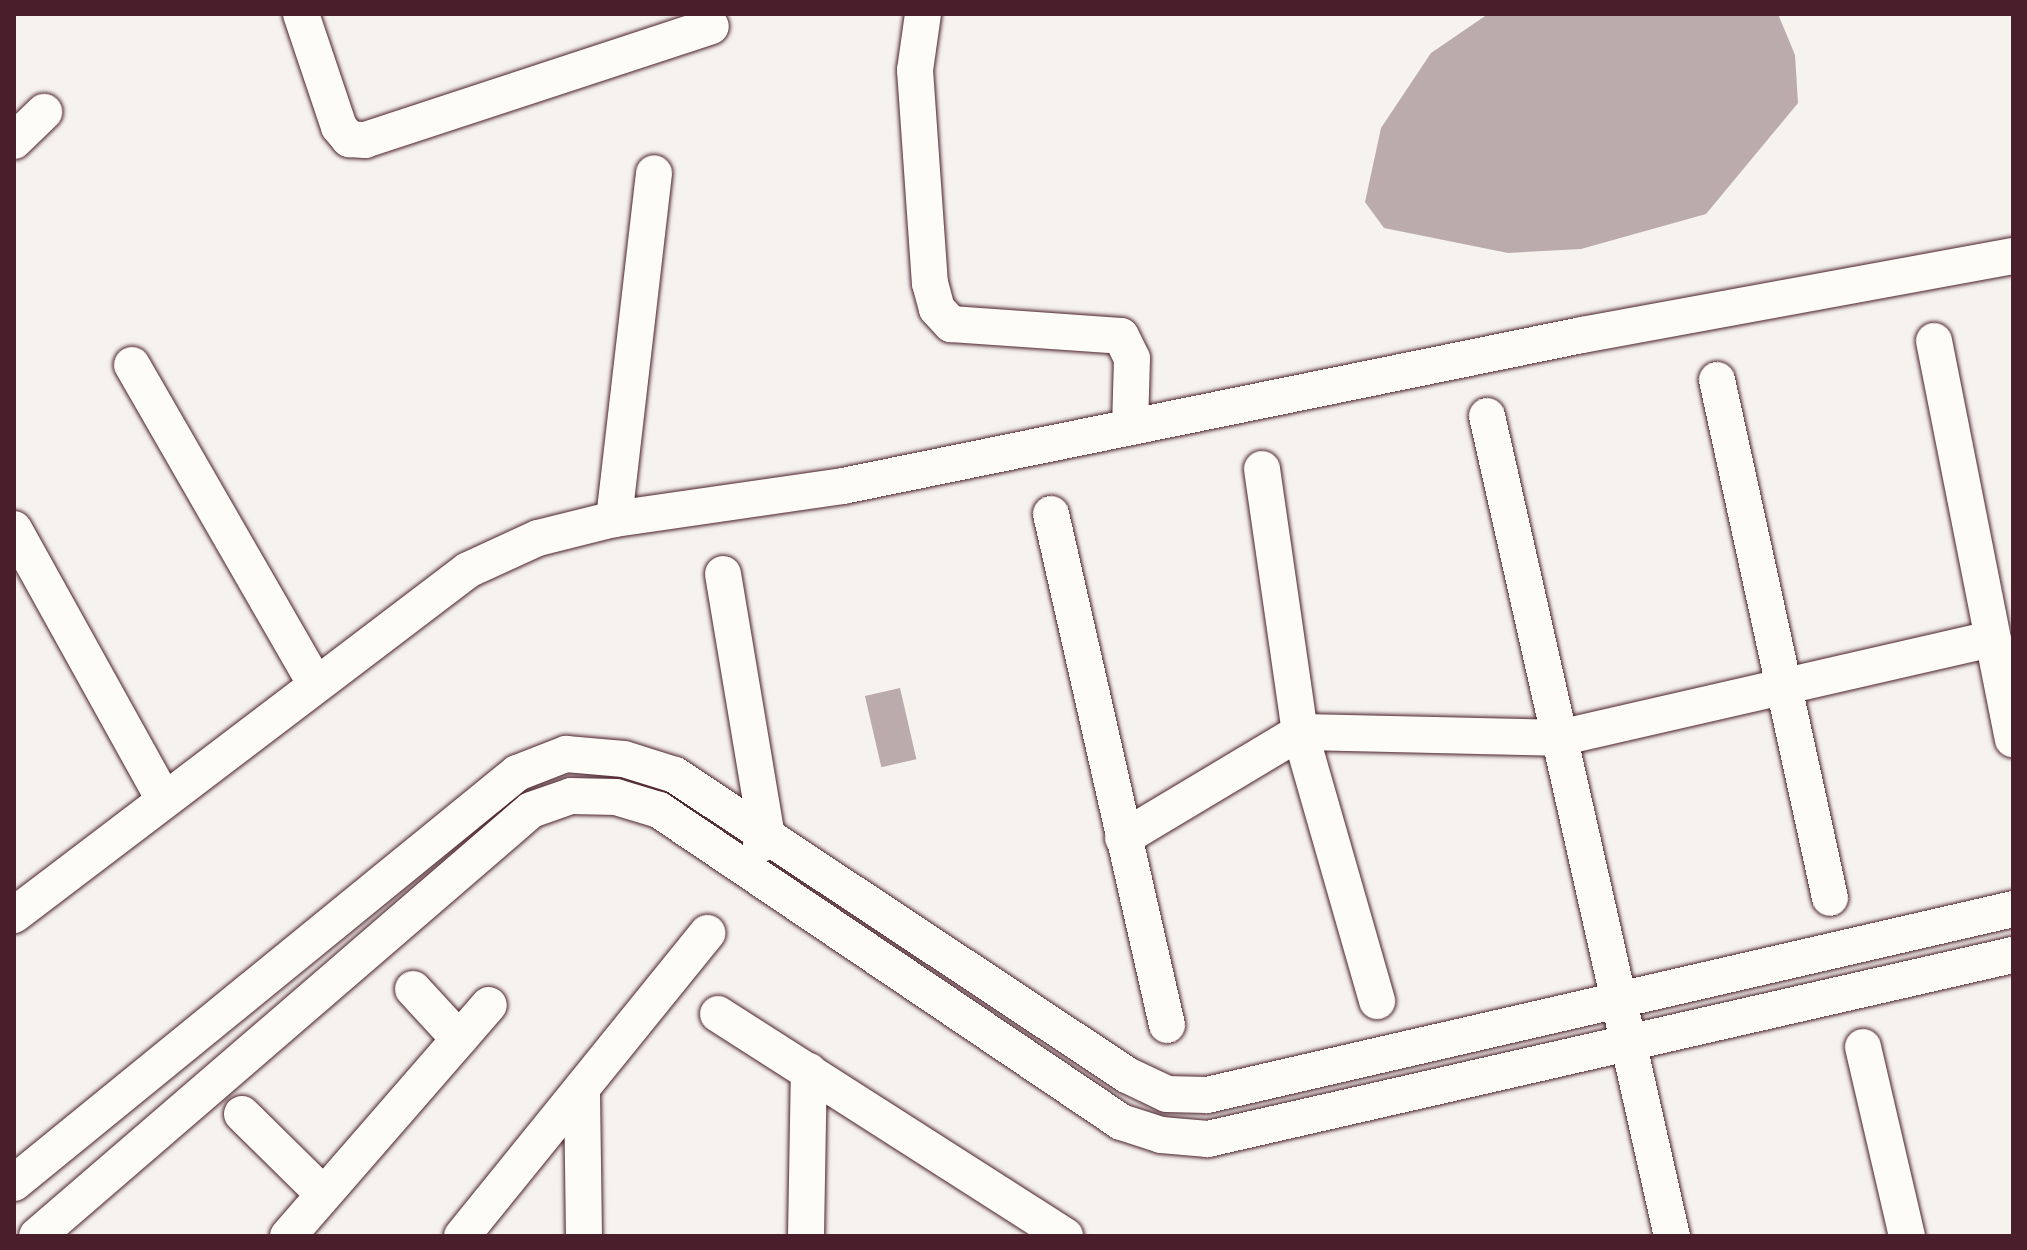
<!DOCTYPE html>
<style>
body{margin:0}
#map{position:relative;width:2027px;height:1250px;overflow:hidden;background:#f6f3ef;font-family:"Playpen Sans",sans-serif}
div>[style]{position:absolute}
.water>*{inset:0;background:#bbabac;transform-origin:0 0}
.roads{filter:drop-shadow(0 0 2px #4a1f2b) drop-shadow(0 0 2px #4a1f2b)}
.minor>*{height:36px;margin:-18px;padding:0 18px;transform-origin:18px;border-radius:18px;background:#fdfcf7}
span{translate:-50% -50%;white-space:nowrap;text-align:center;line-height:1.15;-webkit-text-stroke:7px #fdfcf7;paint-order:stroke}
.frame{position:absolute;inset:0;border:16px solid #4a1f2b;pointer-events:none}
</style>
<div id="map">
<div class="water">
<i style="clip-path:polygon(1488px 14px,1778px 14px,1795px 55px,1798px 103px,1706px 214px,1581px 249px,1508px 253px,1384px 228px,1365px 202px,1381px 128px,1431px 53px)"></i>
<i style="left:900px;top:688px;width:73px;height:36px;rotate:77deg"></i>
</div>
<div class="roads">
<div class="minor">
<i style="left:301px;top:14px;width:119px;rotate:71.4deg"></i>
<i style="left:339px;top:127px;width:16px;rotate:50deg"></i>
<i style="left:349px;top:139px;width:16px;rotate:4deg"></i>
<i style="left:365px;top:140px;width:364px;rotate:-18.2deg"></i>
<i style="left:923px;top:14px;width:57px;rotate:98.1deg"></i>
<i style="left:915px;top:70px;width:214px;rotate:86deg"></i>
<i style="left:930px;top:283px;width:27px;rotate:75deg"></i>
<i style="left:937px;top:309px;width:21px;rotate:47deg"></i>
<i style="left:951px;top:324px;width:170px;rotate:4deg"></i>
<i style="left:1121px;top:336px;width:25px;rotate:64deg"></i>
<i style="left:1132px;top:359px;width:68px;rotate:91.7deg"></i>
<i style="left:14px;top:141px;width:42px;rotate:-44deg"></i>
<i style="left:1934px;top:341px;width:406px;rotate:78.8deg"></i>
<i style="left:132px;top:365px;width:366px;rotate:60.1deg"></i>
<i style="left:1717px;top:380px;width:530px;rotate:77.69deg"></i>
<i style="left:1487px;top:416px;width:841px;rotate:77.29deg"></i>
<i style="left:1262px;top:469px;width:266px;rotate:81.8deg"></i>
<i style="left:1300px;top:732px;width:280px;rotate:74deg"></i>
<i style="left:1051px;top:514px;width:524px;rotate:77.21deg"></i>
<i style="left:614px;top:519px;width:348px;rotate:-83.4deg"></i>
<i style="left:14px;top:529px;width:308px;rotate:61deg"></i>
<i style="left:723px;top:574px;width:261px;rotate:80.5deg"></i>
<i style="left:766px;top:831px;width:14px;rotate:111deg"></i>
<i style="left:1123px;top:838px;width:206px;rotate:-30.9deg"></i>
<i style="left:1300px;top:732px;width:259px;rotate:1.3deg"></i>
<i style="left:1559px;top:738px;width:444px;rotate:-12.9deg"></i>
<i style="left:14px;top:915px;width:570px;rotate:-37.23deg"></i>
<i style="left:468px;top:570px;width:77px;rotate:-24.6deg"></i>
<i style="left:538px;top:538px;width:78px;rotate:-14deg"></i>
<i style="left:614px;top:519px;width:231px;rotate:-8.2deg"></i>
<i style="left:843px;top:486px;width:754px;rotate:-11.55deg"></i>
<i style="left:1582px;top:335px;width:438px;rotate:-10.4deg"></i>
<i style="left:413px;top:989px;width:68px;rotate:47.4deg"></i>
<i style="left:718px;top:1014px;width:412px;rotate:32.6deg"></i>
<i style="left:1863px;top:1047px;width:194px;rotate:76.9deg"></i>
<i style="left:582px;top:1093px;width:143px;rotate:89.2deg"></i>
<i style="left:242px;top:1114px;width:114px;rotate:44.6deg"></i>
<i style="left:14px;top:1183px;width:649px;rotate:-39.18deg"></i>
<i style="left:517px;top:773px;width:53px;rotate:-21.2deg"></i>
<i style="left:566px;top:754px;width:58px;rotate:4.9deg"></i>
<i style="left:624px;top:759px;width:53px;rotate:17.4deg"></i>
<i style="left:675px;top:775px;width:542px;rotate:33.57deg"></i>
<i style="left:1127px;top:1075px;width:44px;rotate:25.4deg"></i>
<i style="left:1167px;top:1094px;width:40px;rotate:1.4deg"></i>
<i style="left:1207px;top:1095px;width:827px;rotate:-12.99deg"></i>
<i style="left:37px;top:1236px;width:652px;rotate:-40.77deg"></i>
<i style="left:531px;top:810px;width:42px;rotate:-19.3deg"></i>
<i style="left:571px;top:796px;width:45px;rotate:1.3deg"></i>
<i style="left:616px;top:797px;width:45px;rotate:16.8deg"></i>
<i style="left:659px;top:810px;width:557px;rotate:34.03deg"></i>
<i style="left:1121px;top:1122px;width:42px;rotate:18deg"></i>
<i style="left:1161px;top:1135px;width:47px;rotate:4.9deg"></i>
<i style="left:1208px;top:1139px;width:826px;rotate:-12.88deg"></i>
<i style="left:288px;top:1236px;width:306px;rotate:-49deg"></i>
<i style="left:462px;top:1236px;width:390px;rotate:-51deg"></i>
<i style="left:806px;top:1236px;width:165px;rotate:-89deg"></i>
</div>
</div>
<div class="frame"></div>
</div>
